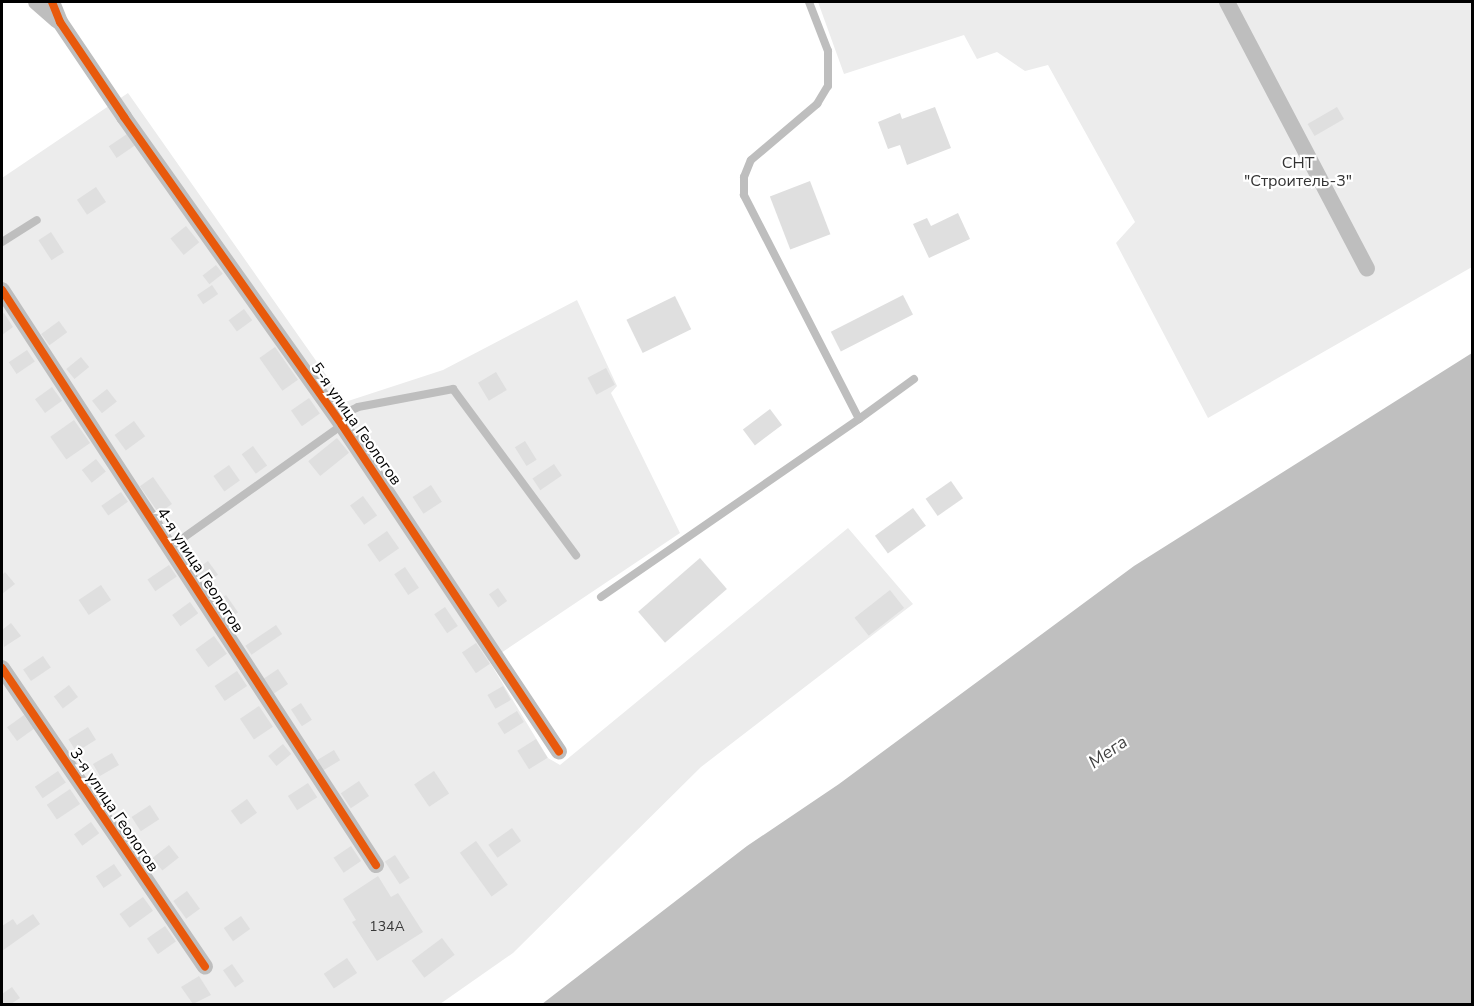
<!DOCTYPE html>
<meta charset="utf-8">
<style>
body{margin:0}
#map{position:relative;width:1474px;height:1006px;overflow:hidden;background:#fff;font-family:"Nunito Sans",sans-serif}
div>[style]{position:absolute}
.green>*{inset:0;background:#ececec}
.water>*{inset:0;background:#bfbfbf}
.building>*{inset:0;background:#dfdfdf;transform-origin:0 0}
.service>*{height:8px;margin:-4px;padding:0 4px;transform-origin:4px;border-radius:4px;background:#bebebe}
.minor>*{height:16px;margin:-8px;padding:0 8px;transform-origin:8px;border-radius:8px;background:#bebebe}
.cycleway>*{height:8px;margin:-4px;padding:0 4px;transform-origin:4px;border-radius:4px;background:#e8590c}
span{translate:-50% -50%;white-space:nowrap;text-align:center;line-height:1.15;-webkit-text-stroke:4.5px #fff;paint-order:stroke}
.number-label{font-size:14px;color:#383838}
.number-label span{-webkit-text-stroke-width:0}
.park-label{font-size:16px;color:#333}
.street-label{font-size:16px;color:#000}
.water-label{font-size:18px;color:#444;font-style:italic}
.frame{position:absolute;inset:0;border:3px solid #000;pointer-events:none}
</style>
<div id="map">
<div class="green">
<i style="clip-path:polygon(818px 2px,1472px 2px,1472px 267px,1208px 418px,1116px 243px,1135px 222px,1048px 65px,1025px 71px,997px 52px,977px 59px,964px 35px,844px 74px)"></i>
<i style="clip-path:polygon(128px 93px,345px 402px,443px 370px,577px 300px,617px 386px,611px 393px,680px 533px,489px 661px,548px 758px,560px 765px,848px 528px,913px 604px,701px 767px,513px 953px,440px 1004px,2px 1004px,2px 178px)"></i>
</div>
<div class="water">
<i style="clip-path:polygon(1472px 353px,1472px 1004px,542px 1004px,747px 846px,839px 784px,1134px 566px)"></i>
</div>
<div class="building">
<i style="clip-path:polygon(935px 107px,951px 148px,907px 165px,900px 145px,888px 149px,878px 122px,900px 113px,902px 119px)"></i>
<i style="left:1337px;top:107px;width:14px;height:34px;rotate:60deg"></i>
<i style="left:127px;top:134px;width:14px;height:22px;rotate:56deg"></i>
<i style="left:810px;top:181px;width:57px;height:43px;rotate:69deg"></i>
<i style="left:96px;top:187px;width:18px;height:23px;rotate:56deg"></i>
<i style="clip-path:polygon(958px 213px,970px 239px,929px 258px,913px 224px,927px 218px,931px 226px)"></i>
<i style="left:186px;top:226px;width:21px;height:20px;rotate:51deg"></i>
<i style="left:51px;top:232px;width:24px;height:15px;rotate:57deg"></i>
<i style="left:216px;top:265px;width:11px;height:17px;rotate:52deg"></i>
<i style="left:212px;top:285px;width:11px;height:18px;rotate:56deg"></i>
<i style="left:903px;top:295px;width:22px;height:81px;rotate:63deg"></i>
<i style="left:675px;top:296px;width:37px;height:54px;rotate:64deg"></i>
<i style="left:244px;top:309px;width:14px;height:19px;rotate:54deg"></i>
<i style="clip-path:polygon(4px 313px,13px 327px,2px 335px,2px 314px)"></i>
<i style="left:59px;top:321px;width:14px;height:22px;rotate:54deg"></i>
<i style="left:275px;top:347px;width:40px;height:19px;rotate:55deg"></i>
<i style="left:27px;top:350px;width:14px;height:22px;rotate:56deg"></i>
<i style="left:81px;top:357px;width:13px;height:19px;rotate:51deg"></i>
<i style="left:606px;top:368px;width:19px;height:21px;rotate:62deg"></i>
<i style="left:496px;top:372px;width:21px;height:21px;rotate:59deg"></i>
<i style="left:52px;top:387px;width:17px;height:21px;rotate:54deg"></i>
<i style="left:107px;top:389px;width:16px;height:19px;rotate:52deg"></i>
<i style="left:309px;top:398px;width:19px;height:22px;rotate:55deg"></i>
<i style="left:770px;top:409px;width:20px;height:34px;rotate:53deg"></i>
<i style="left:74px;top:420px;width:28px;height:29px;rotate:55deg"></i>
<i style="left:134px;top:421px;width:19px;height:24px;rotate:54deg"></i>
<i style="left:337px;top:438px;width:19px;height:37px;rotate:51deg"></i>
<i style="left:525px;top:441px;width:22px;height:12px;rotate:58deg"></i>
<i style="left:253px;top:446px;width:24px;height:14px;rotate:54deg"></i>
<i style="left:96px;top:459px;width:16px;height:18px;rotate:52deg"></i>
<i style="left:554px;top:464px;width:14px;height:26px;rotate:56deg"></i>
<i style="left:229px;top:465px;width:19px;height:19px;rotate:55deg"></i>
<i style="left:153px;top:477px;width:33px;height:16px;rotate:55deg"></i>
<i style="left:951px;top:481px;width:21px;height:31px;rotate:55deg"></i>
<i style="left:431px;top:485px;width:20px;height:22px;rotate:57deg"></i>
<i style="left:121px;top:492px;width:12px;height:24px;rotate:55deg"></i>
<i style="left:363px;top:496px;width:24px;height:16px;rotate:54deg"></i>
<i style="left:913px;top:508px;width:22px;height:47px;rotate:54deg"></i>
<i style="left:387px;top:531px;width:21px;height:24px;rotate:55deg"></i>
<i style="left:700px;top:558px;width:41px;height:82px;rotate:49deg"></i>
<i style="left:208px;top:561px;width:17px;height:17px;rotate:54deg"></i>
<i style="left:169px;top:565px;width:14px;height:26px;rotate:56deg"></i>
<i style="left:405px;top:567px;width:25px;height:13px;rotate:56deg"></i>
<i style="clip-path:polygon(5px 572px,15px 584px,2px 594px,2px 575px)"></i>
<i style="left:101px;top:585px;width:18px;height:27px;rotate:56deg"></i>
<i style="left:498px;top:588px;width:16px;height:11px;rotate:55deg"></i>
<i style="left:890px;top:590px;width:23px;height:45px;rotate:52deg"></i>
<i style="left:226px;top:595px;width:21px;height:13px;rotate:55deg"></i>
<i style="left:190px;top:602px;width:14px;height:22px;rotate:54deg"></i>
<i style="left:445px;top:607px;width:23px;height:13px;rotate:56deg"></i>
<i style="clip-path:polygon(11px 623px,21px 636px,4px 647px,2px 630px)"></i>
<i style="left:276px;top:625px;width:11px;height:37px;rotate:56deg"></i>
<i style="left:214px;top:636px;width:22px;height:23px;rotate:54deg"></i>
<i style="left:476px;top:643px;width:25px;height:17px;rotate:56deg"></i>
<i style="left:43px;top:656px;width:14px;height:24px;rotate:56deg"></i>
<i style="left:278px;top:669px;width:18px;height:17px;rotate:56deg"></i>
<i style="left:237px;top:671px;width:18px;height:27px;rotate:56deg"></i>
<i style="left:69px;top:685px;width:15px;height:19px;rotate:53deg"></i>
<i style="left:503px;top:686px;width:16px;height:18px;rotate:60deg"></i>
<i style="left:301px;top:703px;width:20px;height:12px;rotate:57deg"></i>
<i style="left:259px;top:706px;width:25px;height:23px;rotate:56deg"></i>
<i style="left:517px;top:711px;width:13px;height:23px;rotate:58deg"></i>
<i style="left:24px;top:715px;width:17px;height:21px;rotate:54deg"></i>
<i style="left:88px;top:727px;width:15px;height:23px;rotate:58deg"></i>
<i style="left:536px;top:739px;width:22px;height:22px;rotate:58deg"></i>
<i style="left:283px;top:744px;width:13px;height:19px;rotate:51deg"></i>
<i style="left:334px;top:750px;width:12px;height:20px;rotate:59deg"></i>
<i style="left:112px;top:753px;width:14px;height:22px;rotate:60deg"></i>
<i style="left:58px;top:771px;width:14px;height:28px;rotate:56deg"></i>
<i style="left:434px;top:771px;width:27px;height:24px;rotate:56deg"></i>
<i style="left:359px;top:781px;width:18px;height:22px;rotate:56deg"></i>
<i style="left:308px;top:783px;width:17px;height:24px;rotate:57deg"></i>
<i style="left:70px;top:789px;width:18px;height:28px;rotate:56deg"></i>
<i style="left:247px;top:799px;width:17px;height:20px;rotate:54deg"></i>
<i style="left:150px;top:805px;width:17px;height:22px;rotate:57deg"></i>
<i style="left:91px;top:822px;width:14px;height:21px;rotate:54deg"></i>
<i style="left:512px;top:828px;width:16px;height:29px;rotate:55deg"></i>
<i style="left:476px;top:841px;width:54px;height:20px;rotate:54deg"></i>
<i style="left:169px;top:845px;width:16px;height:21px;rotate:52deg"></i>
<i style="left:351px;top:846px;width:18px;height:21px;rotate:56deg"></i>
<i style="left:395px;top:855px;width:27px;height:12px;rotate:57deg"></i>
<i style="left:114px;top:864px;width:14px;height:22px;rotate:56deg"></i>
<i style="clip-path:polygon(378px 876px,391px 897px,398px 893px,423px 932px,377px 961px,352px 922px,356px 920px,343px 899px)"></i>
<i style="left:187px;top:891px;width:22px;height:17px;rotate:54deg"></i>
<i style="left:143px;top:897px;width:17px;height:29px;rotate:54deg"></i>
<i style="clip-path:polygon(33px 914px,40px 924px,2px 951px,2px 926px,13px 919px,17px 925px)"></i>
<i style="left:241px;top:916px;width:16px;height:21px;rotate:55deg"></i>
<i style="left:165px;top:926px;width:19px;height:22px;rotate:55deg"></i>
<i style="left:442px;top:938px;width:21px;height:38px;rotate:53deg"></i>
<i style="left:347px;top:958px;width:18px;height:28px;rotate:56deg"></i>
<i style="left:232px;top:964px;width:21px;height:11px;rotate:55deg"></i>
<i style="clip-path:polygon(199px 976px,211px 995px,193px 1004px,181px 987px)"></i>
<i style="clip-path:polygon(12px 987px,20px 998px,11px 1004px,2px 1004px,2px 994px)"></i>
</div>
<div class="service">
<i style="left:2px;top:242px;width:41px;rotate:-32.2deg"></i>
<i style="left:336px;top:417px;width:24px;rotate:-24deg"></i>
<i style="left:358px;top:407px;width:97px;rotate:-10.7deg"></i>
<i style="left:453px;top:389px;width:207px;rotate:53.5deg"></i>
<i style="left:859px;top:419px;width:68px;rotate:-36deg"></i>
<i style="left:169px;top:548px;width:212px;rotate:-35.4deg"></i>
<i style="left:601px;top:597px;width:313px;rotate:-34.6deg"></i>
<i style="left:859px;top:419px;width:252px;rotate:-117.2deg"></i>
<i style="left:744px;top:195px;width:18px;rotate:-90deg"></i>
<i style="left:744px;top:177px;width:18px;rotate:-68deg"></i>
<i style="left:751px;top:160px;width:87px;rotate:-40.3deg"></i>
<i style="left:817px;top:104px;width:21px;rotate:-59deg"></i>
<i style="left:828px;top:86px;width:35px;rotate:-90deg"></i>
<i style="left:828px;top:51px;width:53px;rotate:-111.2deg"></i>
</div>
<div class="minor">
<i style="left:36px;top:2px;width:28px;rotate:41deg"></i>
<i style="left:52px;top:2px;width:22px;rotate:68deg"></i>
<i style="left:60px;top:22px;width:115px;rotate:56deg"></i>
<i style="left:124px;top:117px;width:377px;rotate:54.7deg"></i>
<i style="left:342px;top:425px;width:392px;rotate:56.4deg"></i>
<i style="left:1227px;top:2px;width:301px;rotate:62.3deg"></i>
<i style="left:2px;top:290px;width:686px;rotate:56.96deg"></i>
<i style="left:2px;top:668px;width:361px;rotate:55.8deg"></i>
</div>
<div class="cycleway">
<i style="left:52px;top:2px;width:22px;rotate:68deg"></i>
<i style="left:60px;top:22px;width:115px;rotate:56deg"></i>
<i style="left:124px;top:117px;width:377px;rotate:54.7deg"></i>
<i style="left:342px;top:425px;width:392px;rotate:56.4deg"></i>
<i style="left:2px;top:290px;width:686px;rotate:56.96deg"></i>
<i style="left:2px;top:668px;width:361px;rotate:55.8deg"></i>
</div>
<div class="number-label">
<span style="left:387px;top:927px">134А</span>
</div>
<div class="park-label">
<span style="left:1298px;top:172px">СНТ<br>"Строитель-3"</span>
</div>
<div class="street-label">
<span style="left:356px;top:424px;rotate:55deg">5-я улица Геологов</span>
<span style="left:200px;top:570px;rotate:57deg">4-я улица Геологов</span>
<span style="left:114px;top:810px;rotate:56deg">3-я улица Геологов</span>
</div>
<div class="water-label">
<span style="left:1108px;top:752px;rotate:-35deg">Мега</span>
</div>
<div class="frame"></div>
</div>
